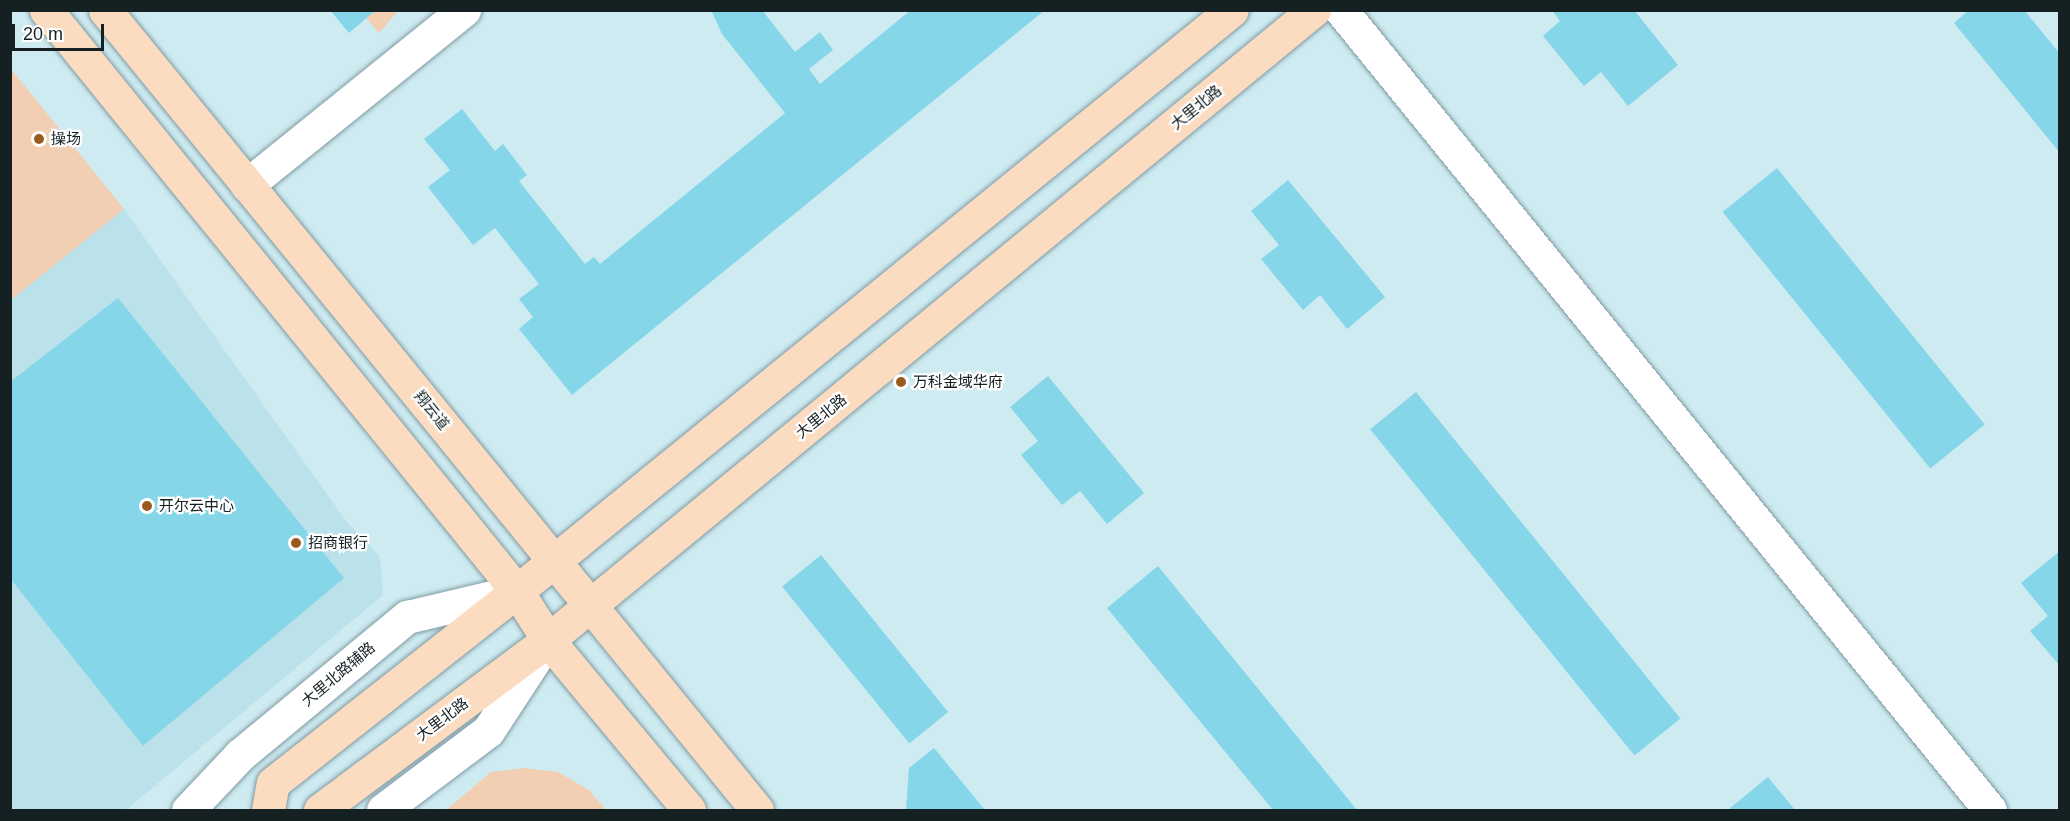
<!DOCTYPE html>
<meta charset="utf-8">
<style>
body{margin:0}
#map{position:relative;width:2070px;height:821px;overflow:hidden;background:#ceebf2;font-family:Arial,"Noto Sans SC",sans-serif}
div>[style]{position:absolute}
.built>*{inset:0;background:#bbe1ea}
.green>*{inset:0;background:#f2cfb3}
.building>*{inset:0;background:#85d6e9;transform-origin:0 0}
.roads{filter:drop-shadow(0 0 2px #809ba2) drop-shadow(0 0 2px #809ba2)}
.minor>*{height:33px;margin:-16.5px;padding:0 16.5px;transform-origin:16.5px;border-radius:16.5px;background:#fff}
.major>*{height:33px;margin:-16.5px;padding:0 16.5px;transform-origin:16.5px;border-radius:16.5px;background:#fcdcc1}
.dots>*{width:16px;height:16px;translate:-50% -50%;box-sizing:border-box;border:3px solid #fff;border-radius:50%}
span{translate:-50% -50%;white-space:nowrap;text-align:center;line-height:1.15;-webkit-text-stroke:4.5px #fff;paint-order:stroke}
.street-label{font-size:15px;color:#152023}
.poi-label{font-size:15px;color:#152023}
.left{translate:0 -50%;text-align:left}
.frame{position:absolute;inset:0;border:12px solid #152023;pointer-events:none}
.scale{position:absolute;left:12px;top:24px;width:92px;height:27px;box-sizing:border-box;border:3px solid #152023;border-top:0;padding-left:8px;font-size:18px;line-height:21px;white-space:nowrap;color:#152023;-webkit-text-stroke:4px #fff;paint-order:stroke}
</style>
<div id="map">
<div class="built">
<i style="clip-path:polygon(10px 69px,124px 209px,346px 521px,380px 557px,383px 595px,126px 810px,11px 810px)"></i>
</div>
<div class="green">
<i style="clip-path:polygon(360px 11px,398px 11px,379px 33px)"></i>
<i style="clip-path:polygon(11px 69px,124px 209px,11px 300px)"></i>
<i style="clip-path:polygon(524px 768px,558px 772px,589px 790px,606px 810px,446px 810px,491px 772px)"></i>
</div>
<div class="building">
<i style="clip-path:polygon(330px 10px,376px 10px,349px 33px)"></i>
<i style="clip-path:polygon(711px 10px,762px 10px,795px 52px,820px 32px,833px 50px,809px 69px,820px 84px,911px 10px,1045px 10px,572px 395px,519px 329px,533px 317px,519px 299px,539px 284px,495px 228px,473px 245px,428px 187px,450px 170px,424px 139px,462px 109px,495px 151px,503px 144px,527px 175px,519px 181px,585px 264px,594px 257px,600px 264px,785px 113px,722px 34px)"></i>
<i style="clip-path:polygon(1552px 10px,1634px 10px,1678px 65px,1628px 106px,1601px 72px,1584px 86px,1543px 36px,1560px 21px)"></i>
<i style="clip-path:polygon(1969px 10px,2024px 10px,2060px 54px,2060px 153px,1954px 23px)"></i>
<i style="left:1777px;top:168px;width:330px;height:70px;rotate:51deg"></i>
<i style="clip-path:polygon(1288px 180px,1385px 297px,1347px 329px,1320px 295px,1303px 310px,1261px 259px,1279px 245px,1251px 211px)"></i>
<i style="clip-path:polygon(118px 298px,344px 578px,143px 746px,10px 578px,10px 382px)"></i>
<i style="clip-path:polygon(1048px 376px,1144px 493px,1107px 524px,1080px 491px,1062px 505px,1021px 455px,1038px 441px,1010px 407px)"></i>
<i style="left:1416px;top:392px;width:420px;height:59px;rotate:51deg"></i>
<i style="clip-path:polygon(2060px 551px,2060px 666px,2030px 631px,2048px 616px,2021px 583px)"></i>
<i style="left:821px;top:555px;width:202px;height:50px;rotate:51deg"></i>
<i style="clip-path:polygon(1158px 566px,1357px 810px,1273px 810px,1107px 608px)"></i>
<i style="clip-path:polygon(934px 748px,985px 810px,906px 810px,909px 768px)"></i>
<i style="clip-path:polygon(1768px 777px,1795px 810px,1732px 810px,1730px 808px)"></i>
</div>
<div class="roads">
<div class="minor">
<i style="left:1341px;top:10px;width:1030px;rotate:50.95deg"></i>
<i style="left:247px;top:185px;width:279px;rotate:-38.9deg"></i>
<i style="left:188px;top:810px;width:76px;rotate:-46.6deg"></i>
<i style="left:240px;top:755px;width:217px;rotate:-39.6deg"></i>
<i style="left:407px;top:617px;width:113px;rotate:-13.3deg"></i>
<i style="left:383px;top:810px;width:131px;rotate:-37deg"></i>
<i style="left:488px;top:731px;width:104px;rotate:-56.8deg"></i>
</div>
<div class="major">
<i style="left:46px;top:10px;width:748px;rotate:50.97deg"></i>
<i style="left:517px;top:591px;width:58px;rotate:57.7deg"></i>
<i style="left:548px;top:640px;width:221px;rotate:50.3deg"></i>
<i style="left:105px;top:10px;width:1032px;rotate:50.82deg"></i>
<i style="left:268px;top:810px;width:27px;rotate:-80deg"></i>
<i style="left:273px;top:783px;width:310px;rotate:-38.2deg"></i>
<i style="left:517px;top:591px;width:921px;rotate:-39.1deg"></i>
<i style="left:320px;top:810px;width:284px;rotate:-36.7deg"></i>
<i style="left:548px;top:640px;width:992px;rotate:-39.44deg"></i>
</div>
</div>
<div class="dots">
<i style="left:39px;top:139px;background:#985b1e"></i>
<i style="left:901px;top:382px;background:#985b1e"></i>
<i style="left:147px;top:506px;background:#985b1e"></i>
<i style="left:296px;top:543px;background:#985b1e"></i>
</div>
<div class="street-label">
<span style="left:1196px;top:107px;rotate:-39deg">大里北路</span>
<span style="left:432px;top:410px;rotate:51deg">翔云道</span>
<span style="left:821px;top:416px;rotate:-39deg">大里北路</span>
<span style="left:338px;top:674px;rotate:-40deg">大里北路辅路</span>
<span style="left:442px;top:719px;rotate:-37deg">大里北路</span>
</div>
<div class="poi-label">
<span class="left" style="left:51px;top:139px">操场</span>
<span class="left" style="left:913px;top:382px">万科金域华府</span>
<span class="left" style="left:159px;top:506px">开尔云中心</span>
<span class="left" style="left:308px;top:543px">招商银行</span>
</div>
<div class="frame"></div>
<div class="scale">20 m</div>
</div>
